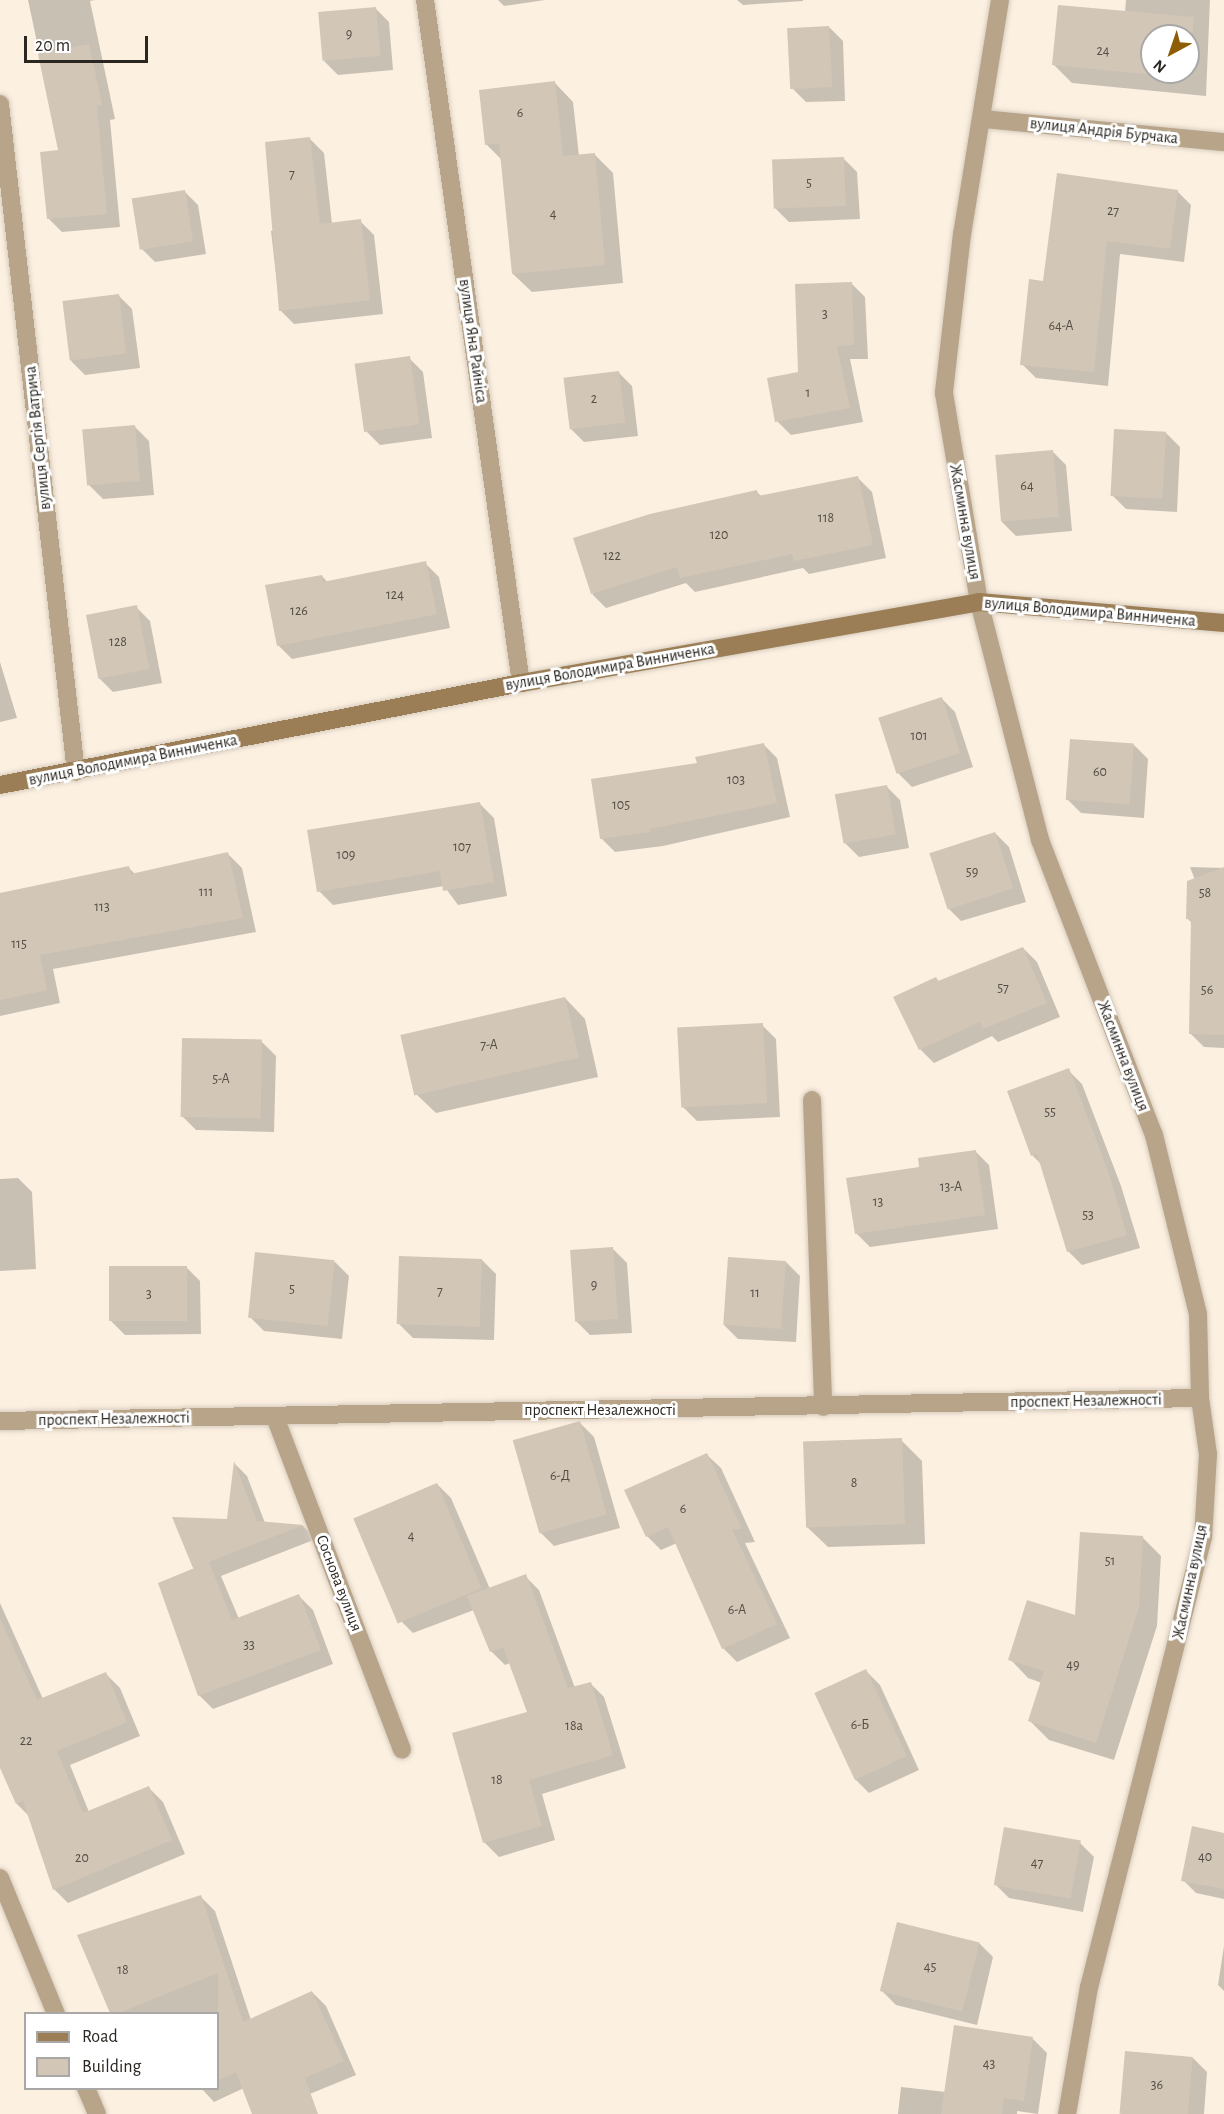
<!DOCTYPE html>
<meta charset="utf-8">
<style>
body{margin:0}
#map{position:relative;width:1224px;height:2114px;overflow:hidden;background:#fcf0e1;font-family:"Alegreya Sans",sans-serif}
div>[style]{position:absolute}
.shadow>*{inset:0;background:#0003}
.building>*{inset:0;background:#d2c6b7;transform-origin:0 0}
.roads{filter:drop-shadow(0 0 2px #d6ccbe) drop-shadow(0 0 2px #d6ccbe)}
.lane>*{height:18px;margin:-9px;padding:0 9px;transform-origin:9px;border-radius:9px;background:#b8a489}
.street>*{height:18px;margin:-9px;padding:0 9px;transform-origin:9px;border-radius:9px;background:#b8a489}
.secondary>*{height:18px;margin:-9px;padding:0 9px;transform-origin:9px;border-radius:9px;background:#9b7e56}
span{translate:-50% -50%;white-space:nowrap;text-align:center;line-height:1.15;-webkit-text-stroke:6px #fff;paint-order:stroke}
.number-label{font-size:14px;color:#544e46}
.number-label span{-webkit-text-stroke-width:0}
.street-label{font-size:16px;color:#2a2620}
.legend{position:absolute;left:24px;top:2012px;width:195px;height:78px;box-sizing:border-box;background:#fff;border:2px solid #aaa8a6;margin:0;padding:8px 10px;list-style:none;font-size:18px;color:#2a2620}
.legend li{display:flex;align-items:center;gap:12px;height:30px}
.legend b{width:30px;border:2px solid #aaa8a6}
.north{position:absolute;left:1140px;top:24px;width:60px;height:60px;box-sizing:border-box;background:#fff;border:2px solid #aaa8a6;border-radius:50%;rotate:220deg;font-size:16px;font-weight:700;line-height:24px;text-align:center;color:#2a2620}
.north::after{content:'';display:block;margin:auto;width:21px;height:27px;background:#8d5e05;clip-path:polygon(50% 0,100% 100%,50% 72%,0 100%)}
.scale{position:absolute;left:24px;top:36px;width:124px;height:27px;box-sizing:border-box;border:3px solid #2a2620;border-top:0;padding-left:8px;font-size:18px;line-height:21px;white-space:nowrap;color:#2a2620;-webkit-text-stroke:4px #fff;paint-order:stroke}
</style>
<div id="map">
<div class="shadow">
<i style="clip-path:polygon(28px 0,95px 0,90px 1px,115px 119px,110px 120px,120px 227px,62px 232px,48px 218px,60px 151px)"></i>
<i style="clip-path:polygon(498px 0,545px 0,504px 6px)"></i>
<i style="clip-path:polygon(737px 0,803px 0,803px 1px,743px 5px)"></i>
<i style="clip-path:polygon(evenodd,1126px 0,1210px 0,1206px 96px,1072px 83px,1054px 65px,1125px 12px,1126px 0,1152px 36px,1188px 36px,1188px 72px,1152px 72px,1152px 36px)"></i>
<i style="clip-path:polygon(375px 8px,389px 22px,393px 70px,338px 75px,324px 61px)"></i>
<i style="clip-path:polygon(829px 27px,843px 41px,845px 101px,806px 102px,792px 88px)"></i>
<i style="clip-path:polygon(555px 83px,573px 102px,579px 156px,594px 154px,613px 173px,623px 283px,532px 292px,513px 274px,502px 160px,486px 144px)"></i>
<i style="clip-path:polygon(310px 139px,324px 153px,332px 224px,360px 221px,374px 235px,383px 314px,294px 324px,280px 310px,271px 231px,277px 230px)"></i>
<i style="clip-path:polygon(843px 158px,857px 172px,860px 219px,789px 222px,775px 208px)"></i>
<i style="clip-path:polygon(184px 191px,198px 205px,206px 254px,155px 262px,141px 248px)"></i>
<i style="clip-path:polygon(1177px 191px,1191px 205px,1184px 262px,1120px 254px,1108px 386px,1036px 378px,1022px 364px,1045px 282px)"></i>
<i style="clip-path:polygon(851px 283px,865px 297px,868px 359px,850px 359px,863px 422px,791px 435px,777px 421px)"></i>
<i style="clip-path:polygon(118px 295px,132px 309px,140px 368px,85px 375px,71px 361px)"></i>
<i style="clip-path:polygon(409px 358px,423px 372px,432px 438px,380px 445px,366px 431px)"></i>
<i style="clip-path:polygon(618px 372px,632px 386px,638px 436px,584px 442px,570px 428px)"></i>
<i style="clip-path:polygon(135px 427px,149px 441px,154px 495px,103px 499px,89px 485px)"></i>
<i style="clip-path:polygon(1166px 433px,1180px 447px,1177px 512px,1126px 509px,1112px 495px)"></i>
<i style="clip-path:polygon(1052px 451px,1066px 465px,1072px 531px,1016px 536px,1002px 522px)"></i>
<i style="clip-path:polygon(858px 478px,872px 492px,886px 558px,809px 574px,803px 568px,695px 592px,686px 583px,606px 608px,592px 594px,757px 492px,762px 497px)"></i>
<i style="clip-path:polygon(425px 563px,439px 577px,450px 628px,292px 659px,278px 645px,322px 576px,328px 583px)"></i>
<i style="clip-path:polygon(136px 607px,150px 621px,162px 683px,113px 692px,99px 678px)"></i>
<i style="clip-path:polygon(0 662px,17px 718px,0 722px)"></i>
<i style="clip-path:polygon(941px 698px,955px 712px,973px 767px,912px 787px,898px 773px)"></i>
<i style="clip-path:polygon(763px 744px,777px 758px,790px 817px,663px 846px,615px 852px,601px 838px,699px 764px)"></i>
<i style="clip-path:polygon(1134px 745px,1148px 759px,1144px 818px,1081px 813px,1067px 799px)"></i>
<i style="clip-path:polygon(886px 786px,900px 800px,909px 848px,859px 857px,845px 843px)"></i>
<i style="clip-path:polygon(480px 804px,494px 818px,507px 896px,458px 905px,444px 886px,333px 905px,319px 891px)"></i>
<i style="clip-path:polygon(995px 833px,1009px 847px,1026px 902px,961px 921px,947px 907px)"></i>
<i style="clip-path:polygon(228px 854px,242px 868px,256px 932px,53px 969px,60px 1003px,0 1016px,0 894px,129px 868px,136px 875px)"></i>
<i style="clip-path:polygon(1190px 867px,1224px 868px,1224px 1048px,1204px 1047px,1190px 1033px,1192px 923px,1187px 918px,1195px 880px)"></i>
<i style="clip-path:polygon(1023px 948px,1037px 962px,1060px 1017px,998px 1042px,992px 1036px,934px 1063px,920px 1049px,895px 998px,936px 978px,939px 982px)"></i>
<i style="clip-path:polygon(565px 998px,585px 1019px,598px 1077px,436px 1113px,415px 1093px)"></i>
<i style="clip-path:polygon(762px 1025px,776px 1039px,780px 1117px,697px 1121px,683px 1107px)"></i>
<i style="clip-path:polygon(262px 1042px,276px 1056px,274px 1132px,196px 1130px,182px 1116px)"></i>
<i style="clip-path:polygon(1068px 1070px,1082px 1084px,1121px 1186px,1140px 1248px,1082px 1265px,1068px 1251px,1041px 1164px,1033px 1156px,1009px 1092px)"></i>
<i style="clip-path:polygon(975px 1151px,989px 1165px,998px 1229px,870px 1247px,856px 1233px,921px 1168px)"></i>
<i style="clip-path:polygon(18px 1178px,32px 1192px,36px 1269px,0 1271px,0 1179px)"></i>
<i style="clip-path:polygon(613px 1249px,627px 1263px,632px 1333px,590px 1335px,576px 1321px)"></i>
<i style="clip-path:polygon(482px 1260px,496px 1274px,494px 1340px,413px 1338px,399px 1324px)"></i>
<i style="clip-path:polygon(335px 1262px,349px 1276px,342px 1339px,264px 1331px,250px 1317px)"></i>
<i style="clip-path:polygon(786px 1262px,800px 1276px,796px 1342px,738px 1339px,724px 1325px)"></i>
<i style="clip-path:polygon(186px 1267px,200px 1281px,201px 1334px,125px 1335px,111px 1321px)"></i>
<i style="clip-path:polygon(580px 1423px,594px 1437px,620px 1528px,554px 1546px,540px 1532px)"></i>
<i style="clip-path:polygon(901px 1440px,922px 1461px,925px 1544px,828px 1547px,807px 1527px)"></i>
<i style="clip-path:polygon(707px 1455px,721px 1468px,755px 1542px,745px 1543px,790px 1638px,737px 1662px,723px 1648px,677px 1543px,661px 1550px,647px 1536px)"></i>
<i style="clip-path:polygon(235px 1464px,247px 1476px,265px 1523px,303px 1526px,316px 1539px,221px 1576px,239px 1619px,299px 1596px,313px 1610px,333px 1664px,213px 1709px,199px 1695px,194px 1567px,229px 1521px)"></i>
<i style="clip-path:polygon(437px 1484px,451px 1498px,490px 1589px,525px 1576px,539px 1590px,575px 1688px,590px 1683px,604px 1697px,626px 1768px,542px 1794px,555px 1840px,499px 1857px,485px 1843px,454px 1734px,529px 1713px,510px 1663px,505px 1665px,491px 1651px,474px 1610px,413px 1633px,399px 1619px)"></i>
<i style="clip-path:polygon(1142px 1537px,1161px 1556px,1157px 1626px,1114px 1760px,1049px 1740px,1030px 1721px,1042px 1683px,1028px 1678px,1010px 1659px,1077px 1617px)"></i>
<i style="clip-path:polygon(0 1603px,43px 1699px,106px 1674px,120px 1688px,140px 1736px,70px 1765px,89px 1812px,149px 1788px,163px 1802px,185px 1854px,68px 1903px,54px 1889px,29px 1816px,17px 1804px,0 1764px)"></i>
<i style="clip-path:polygon(866px 1671px,880px 1685px,919px 1770px,869px 1793px,855px 1779px)"></i>
<i style="clip-path:polygon(1224px 1834px,1224px 1899px,1196px 1893px,1183px 1880px)"></i>
<i style="clip-path:polygon(1080px 1843px,1094px 1857px,1083px 1912px,1009px 1898px,995px 1884px)"></i>
<i style="clip-path:polygon(201px 1897px,215px 1911px,251px 2020px,312px 1992px,326px 2006px,356px 2075px,261px 2114px,244px 2088px,214px 2102px,201px 2088px,218px 2088px,218px 2014px,111px 2014px,79px 1936px)"></i>
<i style="clip-path:polygon(979px 1943px,993px 1957px,977px 2025px,896px 2005px,882px 1991px)"></i>
<i style="clip-path:polygon(1224px 1946px,1224px 1991px,1218px 1985px)"></i>
<i style="clip-path:polygon(1033px 2039px,1047px 2053px,1038px 2114px,1017px 2111px,1017px 2114px,898px 2114px,901px 2087px,946px 2092px)"></i>
<i style="clip-path:polygon(1193px 2058px,1207px 2072px,1204px 2114px,1122px 2114px)"></i>
</div>
<div class="building">
<i style="clip-path:polygon(evenodd,1058px 5px,1194px 17px,1188px 78px,1052px 65px,1058px 5px,1152px 36px,1188px 36px,1188px 72px,1152px 72px,1152px 36px)"></i>
<i style="left:376px;top:7px;width:49px;height:58px;rotate:85deg"></i>
<i style="left:829px;top:26px;width:61px;height:42px;rotate:87deg"></i>
<i style="clip-path:polygon(89px 44px,102px 105px,97px 106px,107px 214px,47px 219px,40px 152px,58px 150px,38px 54px)"></i>
<i style="clip-path:polygon(555px 81px,563px 156px,595px 153px,605px 265px,512px 274px,499px 143px,485px 145px,479px 90px)"></i>
<i style="clip-path:polygon(310px 137px,320px 224px,361px 219px,370px 300px,279px 311px,265px 142px)"></i>
<i style="left:844px;top:157px;width:49px;height:72px;rotate:88deg"></i>
<i style="clip-path:polygon(1057px 173px,1178px 190px,1170px 249px,1107px 241px,1094px 372px,1020px 365px,1029px 279px,1043px 281px)"></i>
<i style="left:185px;top:190px;width:52px;height:54px;rotate:81deg"></i>
<i style="clip-path:polygon(852px 282px,854px 345px,837px 346px,850px 408px,775px 422px,767px 378px,798px 372px,795px 284px)"></i>
<i style="left:119px;top:294px;width:60px;height:57px;rotate:83deg"></i>
<i style="left:410px;top:356px;width:69px;height:56px;rotate:82deg"></i>
<i style="left:619px;top:371px;width:52px;height:56px;rotate:83deg"></i>
<i style="left:135px;top:425px;width:56px;height:53px;rotate:85deg"></i>
<i style="left:1114px;top:429px;width:52px;height:67px;rotate:3deg"></i>
<i style="left:1053px;top:450px;width:67px;height:58px;rotate:85deg"></i>
<i style="clip-path:polygon(858px 476px,873px 545px,794px 561px,792px 554px,680px 578px,677px 567px,591px 594px,573px 538px,650px 514px,757px 490px,758px 496px)"></i>
<i style="clip-path:polygon(426px 561px,437px 614px,277px 646px,265px 585px,322px 575px,323px 582px)"></i>
<i style="left:137px;top:605px;width:65px;height:52px;rotate:79deg"></i>
<i style="left:942px;top:697px;width:59px;height:67px;rotate:72deg"></i>
<i style="left:1070px;top:739px;width:64px;height:61px;rotate:4deg"></i>
<i style="clip-path:polygon(764px 743px,777px 803px,650px 829px,650px 832px,600px 839px,591px 779px,697px 763px,695px 757px)"></i>
<i style="left:887px;top:785px;width:50px;height:53px;rotate:80deg"></i>
<i style="clip-path:polygon(480px 802px,494px 882px,443px 891px,440px 871px,317px 892px,307px 830px)"></i>
<i style="left:995px;top:832px;width:59px;height:69px;rotate:72deg"></i>
<i style="clip-path:polygon(228px 852px,243px 918px,40px 955px,47px 990px,0 1000px,0 893px,129px 866px,131px 874px)"></i>
<i style="clip-path:polygon(1224px 867px,1224px 1035px,1189px 1034px,1191px 919px,1186px 919px,1187px 881px)"></i>
<i style="clip-path:polygon(1023px 947px,1047px 1003px,983px 1029px,980px 1022px,919px 1050px,893px 997px,936px 977px,938px 981px)"></i>
<i style="left:565px;top:997px;width:62px;height:169px;rotate:77deg"></i>
<i style="left:763px;top:1023px;width:80px;height:86px;rotate:87deg"></i>
<i style="left:182px;top:1038px;width:80px;height:79px;rotate:1deg"></i>
<i style="clip-path:polygon(1069px 1068px,1108px 1171px,1127px 1235px,1067px 1252px,1037px 1154px,1031px 1156px,1007px 1091px)"></i>
<i style="clip-path:polygon(976px 1150px,985px 1215px,855px 1234px,846px 1178px,919px 1167px,918px 1158px)"></i>
<i style="left:613px;top:1247px;width:72px;height:43px;rotate:86deg"></i>
<i style="left:255px;top:1252px;width:80px;height:66px;rotate:6deg"></i>
<i style="left:399px;top:1256px;width:83px;height:68px;rotate:2deg"></i>
<i style="left:728px;top:1257px;width:58px;height:68px;rotate:4deg"></i>
<i style="left:109px;top:1266px;width:78px;height:55px"></i>
<i style="left:580px;top:1421px;width:97px;height:70px;rotate:74deg"></i>
<i style="left:902px;top:1438px;width:86px;height:99px;rotate:88deg"></i>
<i style="clip-path:polygon(707px 1453px,742px 1529px,732px 1529px,777px 1624px,722px 1649px,668px 1527px,646px 1537px,624px 1490px)"></i>
<i style="clip-path:polygon(234px 1461px,257px 1521px,304px 1525px,193px 1568px,172px 1517px,227px 1519px)"></i>
<i style="left:437px;top:1483px;width:114px;height:91px;rotate:67deg"></i>
<i style="clip-path:polygon(1080px 1532px,1143px 1536px,1139px 1607px,1096px 1743px,1028px 1721px,1044px 1671px,1008px 1660px,1027px 1600px,1075px 1615px)"></i>
<i style="clip-path:polygon(209px 1562px,232px 1620px,299px 1594px,321px 1650px,198px 1696px,158px 1583px)"></i>
<i style="clip-path:polygon(526px 1574px,568px 1688px,591px 1682px,613px 1755px,529px 1780px,542px 1826px,483px 1843px,452px 1733px,527px 1712px,503px 1647px,490px 1652px,467px 1596px)"></i>
<i style="clip-path:polygon(0 1618px,37px 1700px,106px 1672px,127px 1722px,57px 1751px,83px 1813px,149px 1786px,172px 1840px,53px 1890px,23px 1801px,16px 1804px,0 1768px)"></i>
<i style="left:866px;top:1669px;width:96px;height:57px;rotate:65deg"></i>
<i style="clip-path:polygon(1192px 1826px,1224px 1833px,1224px 1889px,1181px 1881px)"></i>
<i style="left:1004px;top:1827px;width:78px;height:59px;rotate:10deg"></i>
<i style="clip-path:polygon(201px 1895px,243px 2022px,312px 1991px,344px 2061px,305px 2078px,318px 2114px,252px 2114px,236px 2072px,218px 2080px,218px 1973px,119px 2013px,110px 2013px,77px 1935px)"></i>
<i style="left:897px;top:1922px;width:85px;height:71px;rotate:14deg"></i>
<i style="clip-path:polygon(954px 2025px,1033px 2037px,1024px 2101px,1004px 2098px,1002px 2114px,941px 2114px)"></i>
<i style="left:1125px;top:2051px;width:68px;height:63px;rotate:5deg"></i>
</div>
<div class="roads">
<div class="lane">
<i style="left:812px;top:1100px;width:307px;rotate:87.9deg"></i>
</div>
<div class="street">
<i style="left:425px;top:0;width:690px;rotate:82deg"></i>
<i style="left:1000px;top:0;width:237px;rotate:99.2deg"></i>
<i style="left:962px;top:234px;width:160px;rotate:96.5deg"></i>
<i style="left:944px;top:393px;width:212px;rotate:80.5deg"></i>
<i style="left:979px;top:602px;width:246px;rotate:75.6deg"></i>
<i style="left:1040px;top:840px;width:316px;rotate:68.9deg"></i>
<i style="left:1154px;top:1135px;width:184px;rotate:76.2deg"></i>
<i style="left:1198px;top:1314px;width:84px;rotate:88.6deg"></i>
<i style="left:1200px;top:1398px;width:57px;rotate:81.9deg"></i>
<i style="left:1208px;top:1454px;width:83px;rotate:93.4deg"></i>
<i style="left:1203px;top:1537px;width:464px;rotate:104.2deg"></i>
<i style="left:1089px;top:1987px;width:129px;rotate:99.8deg"></i>
<i style="left:0;top:104px;width:672px;rotate:83.51deg"></i>
<i style="left:983px;top:119px;width:242px;rotate:5.5deg"></i>
<i style="left:275px;top:1417px;width:356px;rotate:69.1deg"></i>
<i style="left:0;top:1421px;width:1200px;rotate:-1.1deg"></i>
<i style="left:0;top:1878px;width:147px;rotate:67.6deg"></i>
<i style="left:86px;top:2088px;width:28px;rotate:67deg"></i>
</div>
<div class="secondary">
<i style="left:0;top:785px;width:531px;rotate:-11.08deg"></i>
<i style="left:521px;top:683px;width:465px;rotate:-10deg"></i>
<i style="left:979px;top:602px;width:246px;rotate:4.9deg"></i>
</div>
</div>
<div class="number-label">
<span style="left:349px;top:34px">9</span>
<span style="left:1103px;top:51px">24</span>
<span style="left:520px;top:113px">6</span>
<span style="left:292px;top:174px">7</span>
<span style="left:809px;top:183px">5</span>
<span style="left:1113px;top:211px">27</span>
<span style="left:553px;top:214px">4</span>
<span style="left:825px;top:314px">3</span>
<span style="left:1061px;top:326px">64-А</span>
<span style="left:808px;top:393px">1</span>
<span style="left:594px;top:399px">2</span>
<span style="left:1027px;top:486px">64</span>
<span style="left:826px;top:518px">118</span>
<span style="left:719px;top:535px">120</span>
<span style="left:612px;top:556px">122</span>
<span style="left:395px;top:595px">124</span>
<span style="left:299px;top:611px">126</span>
<span style="left:118px;top:642px">128</span>
<span style="left:919px;top:736px">101</span>
<span style="left:1100px;top:772px">60</span>
<span style="left:736px;top:780px">103</span>
<span style="left:621px;top:805px">105</span>
<span style="left:462px;top:847px">107</span>
<span style="left:346px;top:855px">109</span>
<span style="left:972px;top:872px">59</span>
<span style="left:206px;top:892px">111</span>
<span style="left:1205px;top:893px">58</span>
<span style="left:102px;top:907px">113</span>
<span style="left:19px;top:944px">115</span>
<span style="left:1003px;top:988px">57</span>
<span style="left:1207px;top:990px">56</span>
<span style="left:489px;top:1045px">7-А</span>
<span style="left:221px;top:1079px">5-А</span>
<span style="left:1050px;top:1112px">55</span>
<span style="left:951px;top:1187px">13-А</span>
<span style="left:878px;top:1202px">13</span>
<span style="left:1088px;top:1215px">53</span>
<span style="left:594px;top:1285px">9</span>
<span style="left:292px;top:1289px">5</span>
<span style="left:440px;top:1291px">7</span>
<span style="left:755px;top:1293px">11</span>
<span style="left:149px;top:1294px">3</span>
<span style="left:560px;top:1476px">6-Д</span>
<span style="left:854px;top:1483px">8</span>
<span style="left:683px;top:1509px">6</span>
<span style="left:411px;top:1536px">4</span>
<span style="left:1110px;top:1561px">51</span>
<span style="left:737px;top:1610px">6-А</span>
<span style="left:249px;top:1645px">33</span>
<span style="left:1073px;top:1665px">49</span>
<span style="left:860px;top:1725px">6-Б</span>
<span style="left:574px;top:1726px">18а</span>
<span style="left:26px;top:1741px">22</span>
<span style="left:497px;top:1780px">18</span>
<span style="left:1205px;top:1857px">40</span>
<span style="left:82px;top:1858px">20</span>
<span style="left:1037px;top:1863px">47</span>
<span style="left:930px;top:1967px">45</span>
<span style="left:123px;top:1970px">18</span>
<span style="left:989px;top:2064px">43</span>
<span style="left:1157px;top:2085px">36</span>
</div>
<div class="street-label">
<span style="left:1104px;top:131px;rotate:6deg">вулиця Андрія Бурчака</span>
<span style="left:473px;top:341px;rotate:82deg">вулиця Яна Райніса</span>
<span style="left:38px;top:438px;rotate:-96deg">вулиця Сергія Ватрича</span>
<span style="left:965px;top:522px;rotate:80deg">Жасминна вулиця</span>
<span style="left:1090px;top:612px;rotate:5deg">вулиця Володимира Винниченка</span>
<span style="left:610px;top:667px;rotate:-10deg">вулиця Володимира Винниченка</span>
<span style="left:133px;top:760px;rotate:-11deg">вулиця Володимира Винниченка</span>
<span style="left:1123px;top:1056px;rotate:69deg">Жасминна вулиця</span>
<span style="left:1086px;top:1401px;rotate:-1deg">проспект Незалежності</span>
<span style="left:600px;top:1410px">проспект Незалежності</span>
<span style="left:114px;top:1419px;rotate:-1deg">проспект Незалежності</span>
<span style="left:1190px;top:1582px;rotate:-78deg">Жасминна вулиця</span>
<span style="left:339px;top:1583px;rotate:69deg">Соснова вулиця</span>
</div>
<ul class="legend">
<li><b style="height:8px;background:#9b7e56"></b>Road</li>
<li><b style="height:16px;background:#d2c6b7"></b>Building</li>
</ul>
<div class="north">N</div>
<div class="scale">20 m</div>
</div>
